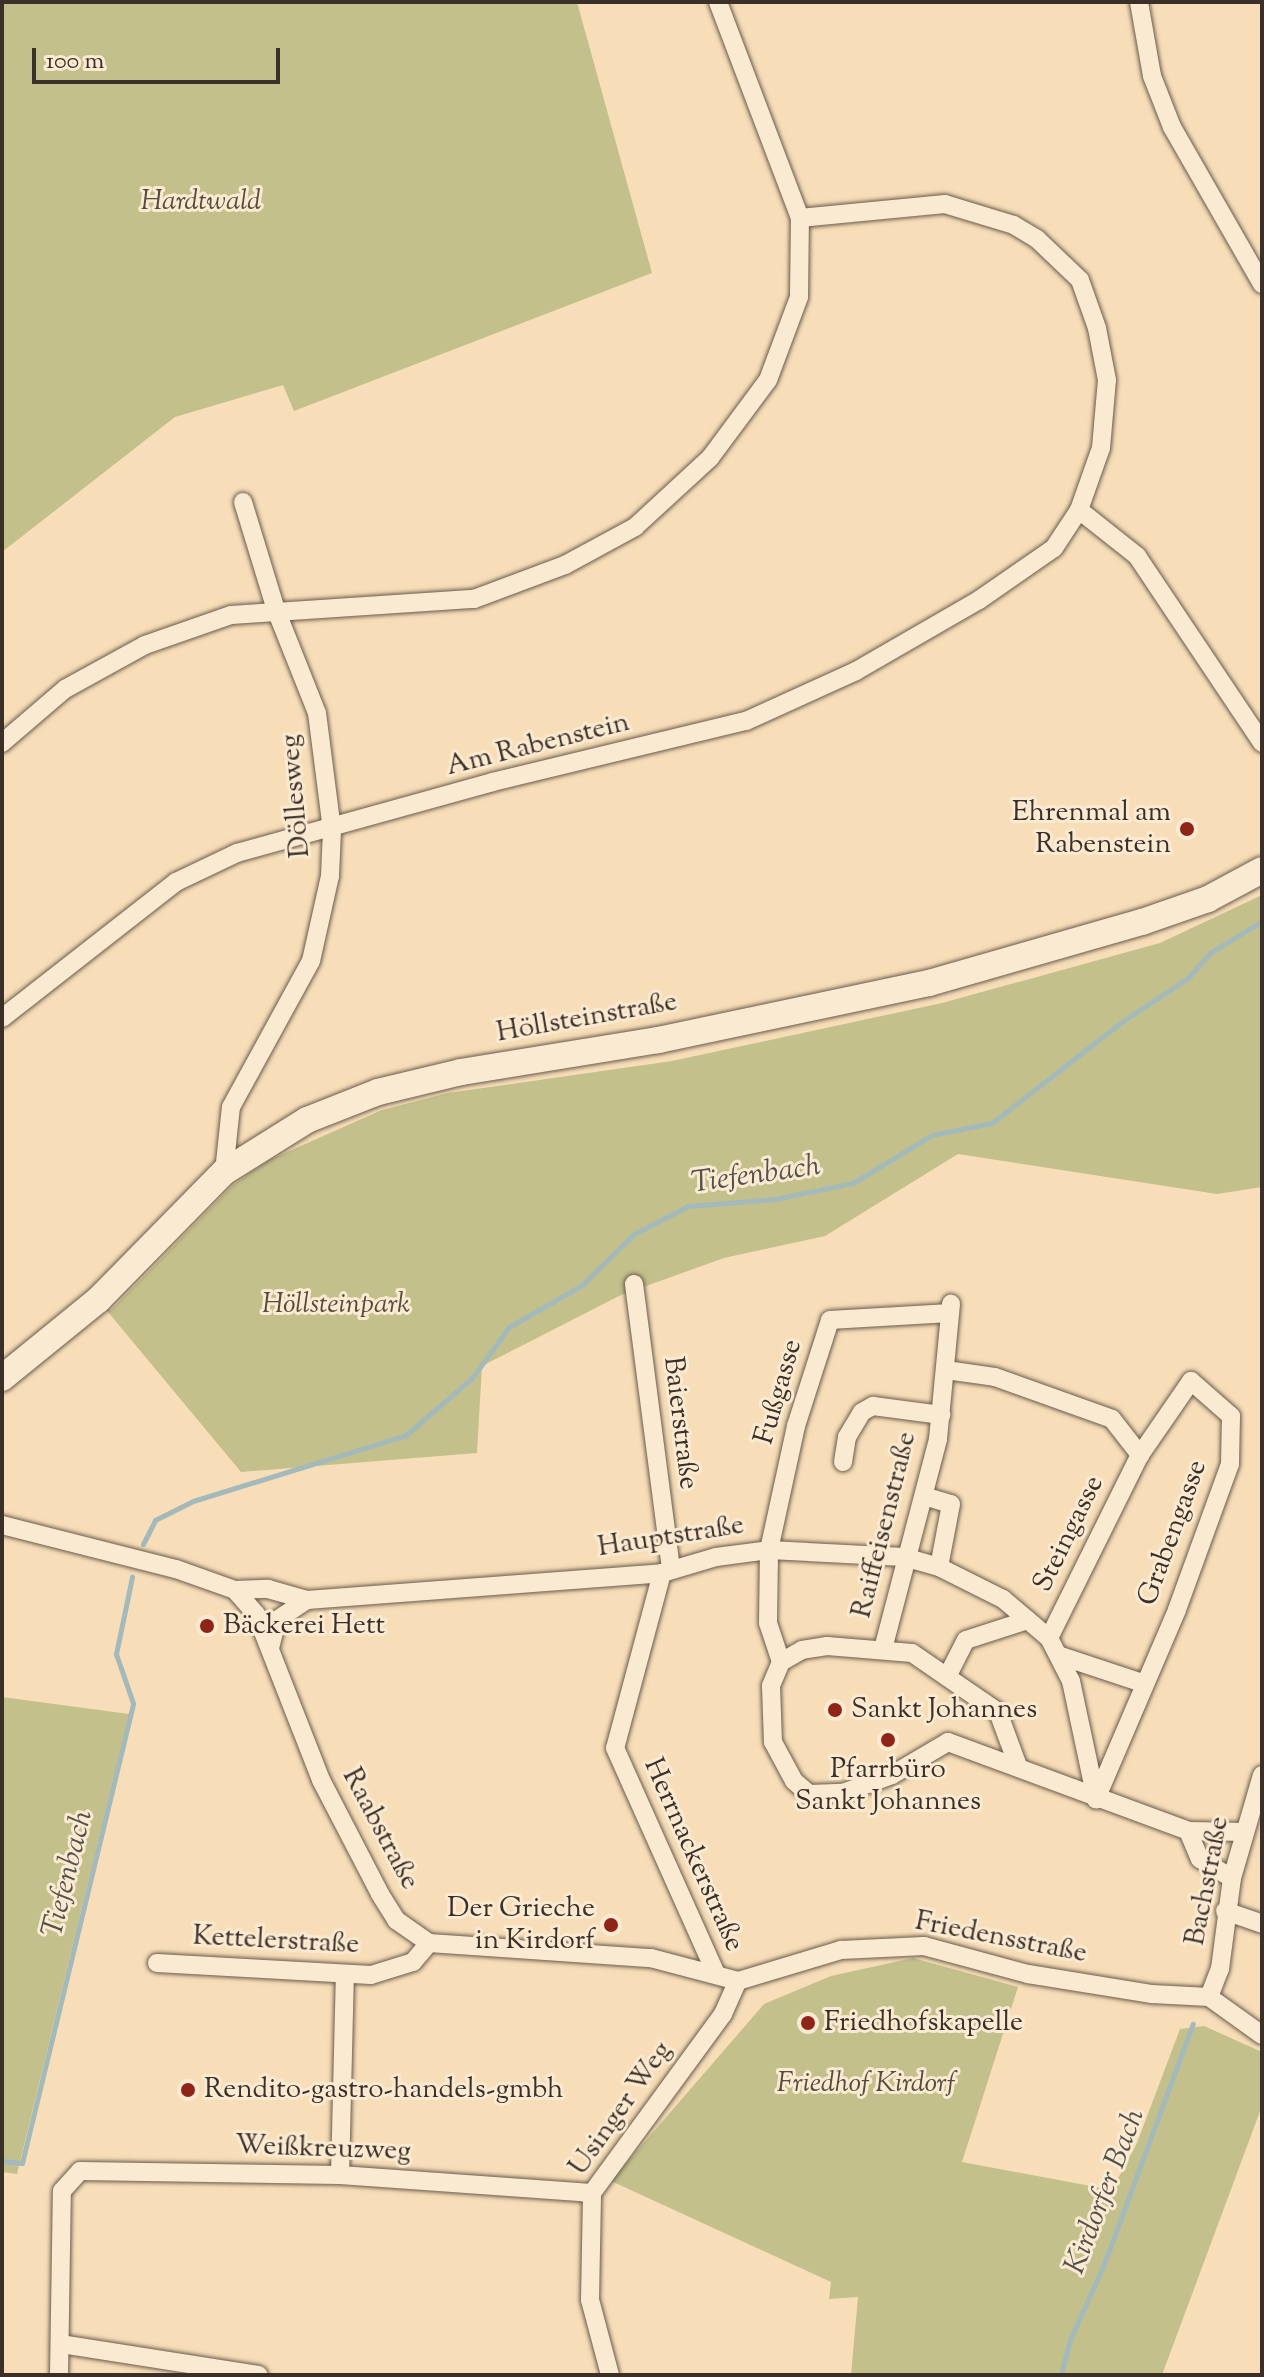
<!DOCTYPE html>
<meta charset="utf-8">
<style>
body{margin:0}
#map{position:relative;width:1264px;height:2377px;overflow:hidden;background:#f7deb8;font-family:"Sorts Mill Goudy",serif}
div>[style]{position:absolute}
.green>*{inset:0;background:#c3c08b}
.stream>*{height:5px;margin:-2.5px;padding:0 2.5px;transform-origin:2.5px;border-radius:2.5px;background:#a3b9ba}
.roads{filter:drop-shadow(0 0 2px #6a5b4d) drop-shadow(0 0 2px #6a5b4d)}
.street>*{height:18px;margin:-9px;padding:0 9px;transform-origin:9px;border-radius:9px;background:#faead1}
.secondary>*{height:26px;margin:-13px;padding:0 13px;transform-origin:13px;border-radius:13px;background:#faead1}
.dots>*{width:22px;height:22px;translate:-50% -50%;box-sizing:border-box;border:4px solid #faead1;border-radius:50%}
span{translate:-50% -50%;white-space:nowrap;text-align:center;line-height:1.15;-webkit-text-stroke:6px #faead1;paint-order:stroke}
.park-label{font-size:28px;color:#564c3d;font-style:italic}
.street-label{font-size:28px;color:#3b2f29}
.poi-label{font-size:28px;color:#3b2f29}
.right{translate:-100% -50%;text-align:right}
.left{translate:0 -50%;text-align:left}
.water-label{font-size:30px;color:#55524d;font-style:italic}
.frame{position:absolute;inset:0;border:4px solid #3b2f29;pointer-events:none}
.scale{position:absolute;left:32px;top:48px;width:248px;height:36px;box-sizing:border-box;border:4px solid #3b2f29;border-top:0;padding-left:10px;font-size:24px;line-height:28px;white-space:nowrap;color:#3b2f29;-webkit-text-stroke:6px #faead1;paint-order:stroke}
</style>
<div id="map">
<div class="green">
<i style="clip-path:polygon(2px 2px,577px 2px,652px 273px,294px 411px,283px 385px,175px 417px,2px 552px)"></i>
<i style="clip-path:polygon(1262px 895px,1262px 1187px,1217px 1194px,958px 1154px,825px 1236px,724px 1258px,621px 1295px,482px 1366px,477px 1453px,241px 1472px,98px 1300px,111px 1310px,233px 1185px,269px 1160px,382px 1110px,448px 1093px,672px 1061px,942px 1003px,1160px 943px)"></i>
<i style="clip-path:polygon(2px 1697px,129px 1714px,17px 2174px,2px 2172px)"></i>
<i style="clip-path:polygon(913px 1958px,1018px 1987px,962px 2162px,1112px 2190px,1137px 2143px,1180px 2029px,1204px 2026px,1262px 2052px,1262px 2106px,1162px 2375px,851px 2375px,858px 2297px,829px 2299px,831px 2282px,611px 2181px,764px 2004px,831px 1976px)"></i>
</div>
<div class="stream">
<i style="left:143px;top:1544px;width:27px;rotate:-63deg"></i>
<i style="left:155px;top:1520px;width:42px;rotate:-26.6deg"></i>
<i style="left:193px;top:1501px;width:223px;rotate:-17.2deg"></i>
<i style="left:406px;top:1435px;width:87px;rotate:-40.8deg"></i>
<i style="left:472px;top:1378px;width:63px;rotate:-54deg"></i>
<i style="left:509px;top:1327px;width:84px;rotate:-29.9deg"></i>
<i style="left:582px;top:1285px;width:73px;rotate:-44.4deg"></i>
<i style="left:634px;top:1234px;width:61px;rotate:-27.4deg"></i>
<i style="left:688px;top:1206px;width:87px;rotate:-4.6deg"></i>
<i style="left:775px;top:1199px;width:80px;rotate:-11.6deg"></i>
<i style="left:853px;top:1183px;width:92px;rotate:-31.3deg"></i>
<i style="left:932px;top:1135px;width:61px;rotate:-11.3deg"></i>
<i style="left:992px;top:1123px;width:166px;rotate:-37.9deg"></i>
<i style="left:1123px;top:1021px;width:78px;rotate:-33.5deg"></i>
<i style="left:1188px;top:978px;width:33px;rotate:-49deg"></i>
<i style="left:1210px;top:953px;width:61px;rotate:-31.6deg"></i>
<i style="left:2px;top:2161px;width:20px;rotate:6deg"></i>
<i style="left:22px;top:2163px;width:473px;rotate:-76.4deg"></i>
<i style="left:133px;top:1703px;width:52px;rotate:-109.1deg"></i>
<i style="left:116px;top:1654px;width:79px;rotate:-78.3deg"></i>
<i style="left:1061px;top:2375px;width:34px;rotate:-76deg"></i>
<i style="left:1069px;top:2342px;width:85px;rotate:-65.8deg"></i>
<i style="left:1104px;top:2264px;width:256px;rotate:-69.7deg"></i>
</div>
<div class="roads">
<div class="street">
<i style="left:1139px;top:2px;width:75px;rotate:80deg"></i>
<i style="left:1152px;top:76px;width:55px;rotate:68.6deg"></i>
<i style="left:1172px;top:127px;width:181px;rotate:60.2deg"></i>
<i style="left:1079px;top:510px;width:74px;rotate:38.4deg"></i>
<i style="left:1137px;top:556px;width:225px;rotate:56.2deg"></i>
<i style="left:2px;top:743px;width:83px;rotate:-40.6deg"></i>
<i style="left:65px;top:689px;width:91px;rotate:-28.8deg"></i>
<i style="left:145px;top:645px;width:91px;rotate:-19.2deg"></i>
<i style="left:231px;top:615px;width:244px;rotate:-3.8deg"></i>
<i style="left:474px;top:599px;width:97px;rotate:-20.5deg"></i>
<i style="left:565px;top:565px;width:80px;rotate:-28.5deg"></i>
<i style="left:635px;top:527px;width:102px;rotate:-42.6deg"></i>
<i style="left:710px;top:458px;width:97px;rotate:-53.4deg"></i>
<i style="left:768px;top:380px;width:89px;rotate:-69.5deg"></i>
<i style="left:799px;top:297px;width:79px;rotate:-89.3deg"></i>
<i style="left:800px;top:218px;width:231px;rotate:-110.8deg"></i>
<i style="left:2px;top:1018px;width:221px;rotate:-38deg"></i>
<i style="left:176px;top:882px;width:68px;rotate:-25.4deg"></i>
<i style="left:237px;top:853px;width:266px;rotate:-15.5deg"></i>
<i style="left:493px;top:782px;width:260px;rotate:-13.6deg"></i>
<i style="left:746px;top:721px;width:121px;rotate:-24.4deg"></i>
<i style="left:856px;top:671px;width:142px;rotate:-30deg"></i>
<i style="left:979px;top:600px;width:91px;rotate:-34.7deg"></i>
<i style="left:1054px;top:548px;width:45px;rotate:-56.7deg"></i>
<i style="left:1079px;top:510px;width:66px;rotate:-70.5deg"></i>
<i style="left:1101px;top:448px;width:68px;rotate:-85deg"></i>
<i style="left:1107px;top:380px;width:53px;rotate:-100.9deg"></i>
<i style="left:1097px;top:328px;width:51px;rotate:-109.5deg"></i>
<i style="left:1080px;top:280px;width:59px;rotate:-136.4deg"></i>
<i style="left:1037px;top:239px;width:27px;rotate:-149deg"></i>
<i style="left:1014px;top:225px;width:72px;rotate:-163.1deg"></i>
<i style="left:945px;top:204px;width:146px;rotate:174.5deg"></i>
<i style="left:224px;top:1172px;width:65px;rotate:-83.9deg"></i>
<i style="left:231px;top:1107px;width:166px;rotate:-61.3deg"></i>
<i style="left:311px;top:961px;width:87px;rotate:-77.4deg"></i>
<i style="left:330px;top:876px;width:46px;rotate:-87.5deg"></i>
<i style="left:332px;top:830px;width:118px;rotate:-97.3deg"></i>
<i style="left:317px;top:713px;width:111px;rotate:-111.7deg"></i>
<i style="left:276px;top:610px;width:113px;rotate:-107deg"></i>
<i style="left:634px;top:1284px;width:288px;rotate:82.6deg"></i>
<i style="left:946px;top:1370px;width:49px;rotate:8.1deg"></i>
<i style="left:995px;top:1377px;width:124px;rotate:19.7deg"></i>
<i style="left:1112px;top:1419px;width:46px;rotate:52.1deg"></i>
<i style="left:843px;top:1462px;width:25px;rotate:-81deg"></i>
<i style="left:847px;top:1437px;width:29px;rotate:-59deg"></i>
<i style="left:862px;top:1412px;width:13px;rotate:-29deg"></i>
<i style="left:873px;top:1406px;width:69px;rotate:7.5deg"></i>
<i style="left:924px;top:1496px;width:28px;rotate:17deg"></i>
<i style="left:951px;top:1504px;width:64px;rotate:100.8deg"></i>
<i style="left:2px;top:1525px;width:179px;rotate:14.2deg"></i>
<i style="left:176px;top:1569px;width:63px;rotate:19.6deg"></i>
<i style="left:235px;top:1590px;width:32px;rotate:49deg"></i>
<i style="left:256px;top:1614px;width:178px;rotate:68.6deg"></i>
<i style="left:321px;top:1780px;width:128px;rotate:62.6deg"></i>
<i style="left:380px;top:1894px;width:31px;rotate:58deg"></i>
<i style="left:396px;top:1920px;width:40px;rotate:34.9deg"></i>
<i style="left:429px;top:1943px;width:223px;rotate:3.9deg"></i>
<i style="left:651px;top:1958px;width:90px;rotate:14.8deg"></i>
<i style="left:662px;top:1573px;width:181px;rotate:105deg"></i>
<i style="left:615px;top:1748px;width:248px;rotate:65.9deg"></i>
<i style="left:235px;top:1590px;width:33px;rotate:-2deg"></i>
<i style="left:268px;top:1589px;width:41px;rotate:15.8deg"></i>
<i style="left:307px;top:1600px;width:356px;rotate:-4.3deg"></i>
<i style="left:662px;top:1573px;width:56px;rotate:-16.5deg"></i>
<i style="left:716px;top:1557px;width:53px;rotate:-7.5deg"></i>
<i style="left:769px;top:1550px;width:135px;rotate:3deg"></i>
<i style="left:904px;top:1557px;width:36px;rotate:16deg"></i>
<i style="left:939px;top:1567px;width:72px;rotate:26.6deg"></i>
<i style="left:1003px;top:1599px;width:60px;rotate:40.3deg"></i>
<i style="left:1049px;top:1638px;width:48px;rotate:62.9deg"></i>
<i style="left:1071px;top:1681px;width:121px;rotate:78deg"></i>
<i style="left:1049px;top:1638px;width:204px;rotate:-63.6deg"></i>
<i style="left:1140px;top:1455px;width:90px;rotate:-55.4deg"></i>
<i style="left:1191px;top:1381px;width:53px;rotate:41.2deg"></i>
<i style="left:1231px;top:1416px;width:48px;rotate:91.2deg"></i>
<i style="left:1230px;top:1464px;width:155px;rotate:110deg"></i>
<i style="left:1177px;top:1610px;width:206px;rotate:113.2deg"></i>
<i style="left:270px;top:1648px;width:29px;rotate:-76deg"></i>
<i style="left:277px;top:1620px;width:36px;rotate:-34deg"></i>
<i style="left:883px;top:1649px;width:217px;rotate:-75.3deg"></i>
<i style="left:938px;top:1439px;width:136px;rotate:-84.5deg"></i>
<i style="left:1061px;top:1656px;width:85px;rotate:18.4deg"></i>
<i style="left:781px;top:1662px;width:41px;rotate:-108.4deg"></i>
<i style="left:768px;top:1623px;width:73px;rotate:-89.2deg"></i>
<i style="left:769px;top:1550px;width:127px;rotate:-77.7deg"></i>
<i style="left:796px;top:1426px;width:111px;rotate:-72.2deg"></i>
<i style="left:830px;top:1320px;width:120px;rotate:-3.3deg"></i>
<i style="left:948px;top:1675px;width:39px;rotate:-63deg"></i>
<i style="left:966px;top:1640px;width:65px;rotate:-17.9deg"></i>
<i style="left:1018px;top:1766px;width:58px;rotate:-110.3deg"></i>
<i style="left:998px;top:1712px;width:104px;rotate:-145.5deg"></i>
<i style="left:912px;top:1653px;width:85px;rotate:-175.3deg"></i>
<i style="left:827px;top:1646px;width:25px;rotate:171deg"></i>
<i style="left:802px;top:1650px;width:24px;rotate:150deg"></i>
<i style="left:781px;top:1662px;width:26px;rotate:113deg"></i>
<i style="left:771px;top:1686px;width:56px;rotate:88deg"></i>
<i style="left:773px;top:1742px;width:44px;rotate:61.7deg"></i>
<i style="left:794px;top:1781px;width:20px;rotate:41deg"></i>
<i style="left:809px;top:1794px;width:34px;rotate:-2deg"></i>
<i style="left:843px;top:1793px;width:52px;rotate:-20.2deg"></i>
<i style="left:892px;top:1775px;width:65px;rotate:-30.5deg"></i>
<i style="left:948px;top:1742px;width:256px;rotate:20.3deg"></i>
<i style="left:1188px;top:1831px;width:57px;rotate:1deg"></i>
<i style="left:1188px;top:1831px;width:30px;rotate:67deg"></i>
<i style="left:1200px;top:1859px;width:37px;rotate:31deg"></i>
<i style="left:1225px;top:1911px;width:39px;rotate:19deg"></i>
<i style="left:157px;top:1963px;width:214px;rotate:3.2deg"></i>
<i style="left:371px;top:1975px;width:44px;rotate:-17.2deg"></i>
<i style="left:413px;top:1962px;width:25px;rotate:-50deg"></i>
<i style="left:738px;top:1981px;width:108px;rotate:-16.8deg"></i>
<i style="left:841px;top:1950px;width:83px;rotate:-2.8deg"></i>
<i style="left:924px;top:1946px;width:108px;rotate:15.1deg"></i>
<i style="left:1028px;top:1974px;width:126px;rotate:9.2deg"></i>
<i style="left:1152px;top:1994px;width:57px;rotate:3deg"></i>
<i style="left:1209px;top:1997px;width:65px;rotate:35.6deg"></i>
<i style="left:1209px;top:1997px;width:30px;rotate:-69deg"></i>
<i style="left:1220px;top:1969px;width:92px;rotate:-82.5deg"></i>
<i style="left:1232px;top:1878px;width:107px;rotate:-73.8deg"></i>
<i style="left:340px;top:2175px;width:200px;rotate:-88.6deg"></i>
<i style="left:61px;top:2344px;width:200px;rotate:8.9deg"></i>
<i style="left:59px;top:2375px;width:184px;rotate:-89.1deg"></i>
<i style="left:62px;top:2191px;width:27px;rotate:-48deg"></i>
<i style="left:80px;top:2171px;width:260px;rotate:0.9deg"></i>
<i style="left:340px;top:2175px;width:253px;rotate:4.1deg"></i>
<i style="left:610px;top:2375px;width:78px;rotate:-104.9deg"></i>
<i style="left:590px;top:2300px;width:107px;rotate:-88.9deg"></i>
<i style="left:592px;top:2193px;width:222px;rotate:-53.8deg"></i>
<i style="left:723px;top:2014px;width:36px;rotate:-66deg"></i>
</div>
<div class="secondary">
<i style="left:2px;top:1378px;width:124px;rotate:-39.1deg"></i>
<i style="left:98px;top:1300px;width:180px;rotate:-45.5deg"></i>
<i style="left:224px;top:1172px;width:98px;rotate:-32.1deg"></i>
<i style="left:307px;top:1120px;width:76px;rotate:-21.5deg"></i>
<i style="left:378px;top:1092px;width:85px;rotate:-13.5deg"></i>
<i style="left:461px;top:1072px;width:200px;rotate:-9.2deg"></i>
<i style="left:658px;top:1040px;width:277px;rotate:-11.9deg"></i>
<i style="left:929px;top:983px;width:222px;rotate:-16deg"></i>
<i style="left:1142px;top:922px;width:70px;rotate:-19.2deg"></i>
<i style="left:1208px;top:899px;width:61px;rotate:-28.2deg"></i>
</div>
</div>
<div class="dots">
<i style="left:1187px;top:829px;background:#8f2418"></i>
<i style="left:207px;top:1626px;background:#8f2418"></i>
<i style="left:835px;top:1710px;background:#8f2418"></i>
<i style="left:888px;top:1740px;background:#8f2418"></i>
<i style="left:611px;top:1925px;background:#8f2418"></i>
<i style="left:808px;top:2023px;background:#8f2418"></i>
<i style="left:188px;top:2090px;background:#8f2418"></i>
</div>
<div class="park-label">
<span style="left:201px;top:202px">Hardtwald</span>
<span style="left:336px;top:1305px">Höllsteinpark</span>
<span style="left:866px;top:2084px">Friedhof Kirdorf</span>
</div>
<div class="street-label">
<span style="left:538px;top:745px;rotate:-14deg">Am Rabenstein</span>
<span style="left:296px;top:796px;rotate:-95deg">Döllesweg</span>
<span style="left:587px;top:1018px;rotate:-10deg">Höllsteinstraße</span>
<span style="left:779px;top:1392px;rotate:-74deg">Fußgasse</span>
<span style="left:680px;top:1423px;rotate:83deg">Baierstraße</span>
<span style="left:885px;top:1525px;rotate:-76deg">Raiffeisenstraße</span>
<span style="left:1173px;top:1533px;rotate:-70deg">Grabengasse</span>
<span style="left:1069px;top:1534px;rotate:-64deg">Steingasse</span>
<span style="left:671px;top:1537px;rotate:-9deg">Hauptstraße</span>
<span style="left:380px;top:1829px;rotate:62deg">Raabstraße</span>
<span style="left:693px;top:1855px;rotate:66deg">Herrnackerstraße</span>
<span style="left:1208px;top:1881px;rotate:-79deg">Bachstraße</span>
<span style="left:1001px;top:1938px;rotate:11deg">Friedensstraße</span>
<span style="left:276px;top:1941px;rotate:3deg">Kettelerstraße</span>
<span style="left:621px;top:2109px;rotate:-55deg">Usinger Weg</span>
<span style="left:323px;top:2149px;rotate:2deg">Weißkreuzweg</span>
</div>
<div class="poi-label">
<span class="right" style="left:1171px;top:829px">Ehrenmal am<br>Rabenstein</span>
<span class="left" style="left:223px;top:1626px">Bäckerei Hett</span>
<span class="left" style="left:851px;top:1710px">Sankt Johannes</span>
<span style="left:888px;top:1786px">Pfarrbüro<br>Sankt Johannes</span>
<span class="right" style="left:595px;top:1925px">Der Grieche<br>in Kirdorf</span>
<span class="left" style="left:824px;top:2023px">Friedhofskapelle</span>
<span class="left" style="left:204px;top:2090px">Rendito-gastro-handels-gmbh</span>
</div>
<div class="water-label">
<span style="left:756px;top:1176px;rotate:-8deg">Tiefenbach</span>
<span style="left:69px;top:1874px;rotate:-76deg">Tiefenbach</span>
<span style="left:1106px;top:2192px;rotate:-69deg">Kirdorfer Bach</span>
</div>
<div class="frame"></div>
<div class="scale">100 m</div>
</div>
